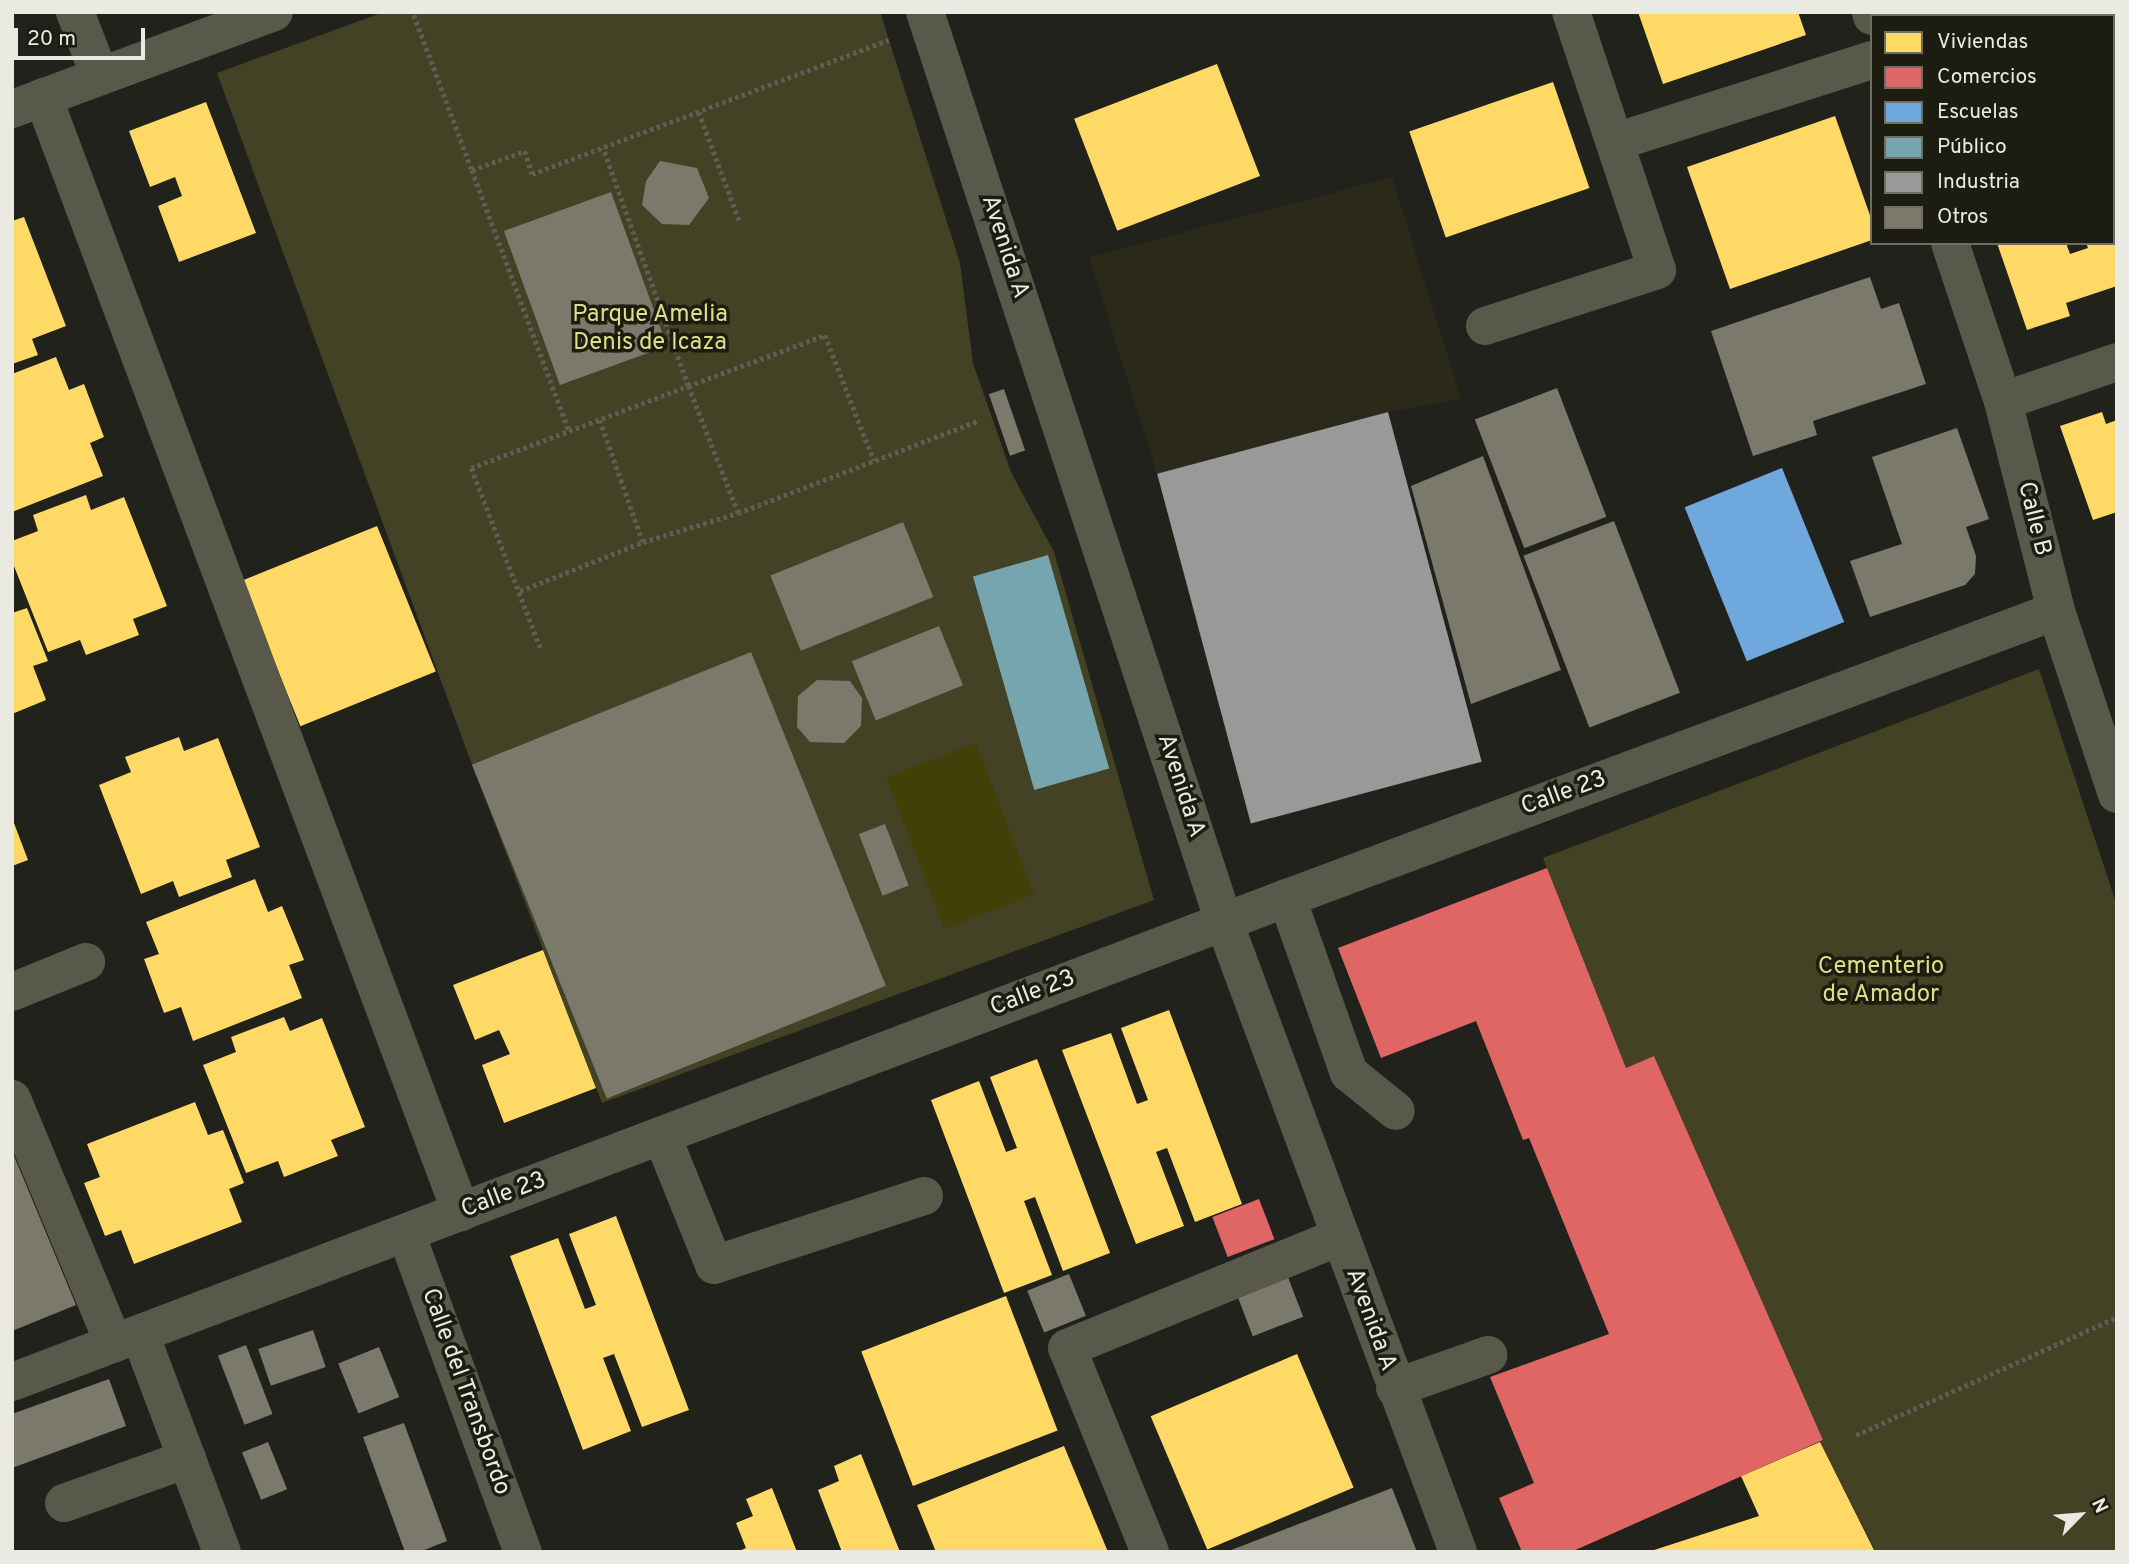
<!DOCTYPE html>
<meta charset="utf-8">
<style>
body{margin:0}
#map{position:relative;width:2129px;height:1564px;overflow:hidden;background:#22221d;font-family:Overpass,sans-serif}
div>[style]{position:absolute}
.built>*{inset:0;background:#2b2a1a}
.green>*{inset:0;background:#434225;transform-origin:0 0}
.water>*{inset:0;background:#423f08;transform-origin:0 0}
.homes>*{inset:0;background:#ffd966;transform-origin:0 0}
.shops>*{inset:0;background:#e06666;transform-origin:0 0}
.schools>*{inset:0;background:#6fa8dc;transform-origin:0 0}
.public>*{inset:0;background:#76a5af;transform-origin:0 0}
.industry>*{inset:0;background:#999;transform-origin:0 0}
.building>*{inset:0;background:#7a796c;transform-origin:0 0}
.path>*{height:4.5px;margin-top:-2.25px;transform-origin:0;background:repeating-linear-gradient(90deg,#5e5e55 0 3.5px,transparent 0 7px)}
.minor>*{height:38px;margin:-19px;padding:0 19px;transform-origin:19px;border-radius:19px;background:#58584b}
span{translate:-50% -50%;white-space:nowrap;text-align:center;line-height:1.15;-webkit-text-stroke:7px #1c1c11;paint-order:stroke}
.street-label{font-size:24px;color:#eaeae2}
.park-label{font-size:24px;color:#dfdd89}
.frame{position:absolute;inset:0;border:14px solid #eaeae2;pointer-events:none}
.legend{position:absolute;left:1870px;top:14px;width:245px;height:231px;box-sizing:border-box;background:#1c1c11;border:2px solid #6e6e65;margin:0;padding:9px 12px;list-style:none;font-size:21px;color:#eaeae2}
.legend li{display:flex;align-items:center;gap:14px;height:35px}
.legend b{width:35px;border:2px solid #6e6e65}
.north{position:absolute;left:2045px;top:1480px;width:70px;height:70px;-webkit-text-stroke:5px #1c1c11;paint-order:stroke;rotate:65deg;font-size:19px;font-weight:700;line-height:28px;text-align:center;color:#eaeae2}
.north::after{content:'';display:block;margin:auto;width:24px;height:32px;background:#eaeae2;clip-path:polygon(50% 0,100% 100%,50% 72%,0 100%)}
.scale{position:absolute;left:14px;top:28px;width:131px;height:32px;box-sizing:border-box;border:4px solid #eaeae2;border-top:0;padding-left:9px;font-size:21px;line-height:24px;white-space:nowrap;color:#eaeae2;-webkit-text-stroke:5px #1c1c11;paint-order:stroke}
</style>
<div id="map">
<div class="built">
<i style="clip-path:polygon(1392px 177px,1461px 399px,1388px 412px,1157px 474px,1089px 257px)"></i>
</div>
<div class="green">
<i style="clip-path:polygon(384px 12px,880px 12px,960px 263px,973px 363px,1011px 472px,1054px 552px,1154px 900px,602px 1103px,468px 754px,217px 73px)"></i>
<i style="left:1898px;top:12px;width:136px;height:4px"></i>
<i style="clip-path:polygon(2039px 669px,2117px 906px,2117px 1552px,1876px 1552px,1820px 1442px,1823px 1440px,1654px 1056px,1626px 1068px,1543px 858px)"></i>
</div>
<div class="water">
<i style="left:976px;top:743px;width:162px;height:96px;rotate:69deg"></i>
</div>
<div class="homes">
<i style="clip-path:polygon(1638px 12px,1798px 12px,1806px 35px,1663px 84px)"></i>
<i style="left:1217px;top:64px;width:120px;height:153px;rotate:69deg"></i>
<i style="left:1553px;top:82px;width:112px;height:152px;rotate:71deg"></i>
<i style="clip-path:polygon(206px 102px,256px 233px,179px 262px,158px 206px,182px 196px,175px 177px,150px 187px,129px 131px)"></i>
<i style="clip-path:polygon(2114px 105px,2117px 114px,2117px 286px,2066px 303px,2070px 316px,2027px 330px,1997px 243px,2066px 243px,2070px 254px,2088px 248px,2086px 243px,2113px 243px)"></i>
<i style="clip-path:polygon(1835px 116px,1872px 221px,1872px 240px,1730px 289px,1687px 167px)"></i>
<i style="clip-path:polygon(24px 217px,66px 326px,32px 339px,38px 355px,12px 364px,12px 221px)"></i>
<i style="clip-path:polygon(56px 357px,69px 390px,84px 384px,104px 437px,90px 443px,103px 476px,12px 512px,12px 374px)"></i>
<i style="clip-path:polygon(2102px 412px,2106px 424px,2117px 420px,2117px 512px,2093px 520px,2060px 426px)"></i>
<i style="clip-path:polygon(86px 495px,91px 510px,124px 497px,167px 606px,133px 619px,139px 635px,86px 655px,80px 640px,48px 652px,12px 561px,12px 541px,38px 531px,33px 515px)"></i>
<i style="left:377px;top:526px;width:157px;height:146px;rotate:68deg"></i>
<i style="clip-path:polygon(27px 608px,48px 661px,33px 666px,46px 700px,12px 714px,12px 613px)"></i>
<i style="clip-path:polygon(179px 737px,184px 751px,218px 738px,260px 847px,226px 860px,232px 877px,179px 897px,173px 881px,141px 894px,99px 785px,131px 772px,125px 757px)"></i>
<i style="clip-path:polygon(12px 818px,28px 860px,12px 866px)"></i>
<i style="clip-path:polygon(255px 879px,268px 912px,282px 906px,304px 960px,289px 965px,302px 998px,193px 1041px,181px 1007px,164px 1013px,144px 959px,159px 954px,146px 922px)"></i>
<i style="clip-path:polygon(543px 950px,596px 1088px,504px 1123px,482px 1065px,510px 1054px,499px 1030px,475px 1040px,453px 985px)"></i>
<i style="clip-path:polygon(1169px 1010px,1242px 1204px,1195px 1222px,1167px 1148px,1156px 1152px,1184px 1226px,1136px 1244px,1062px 1050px,1111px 1033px,1137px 1104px,1148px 1100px,1121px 1028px)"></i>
<i style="clip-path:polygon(284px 1017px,290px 1031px,322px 1018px,365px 1127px,331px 1140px,338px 1156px,284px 1177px,278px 1161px,246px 1173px,203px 1065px,236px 1052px,231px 1037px)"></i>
<i style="clip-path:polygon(1037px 1059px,1110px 1253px,1063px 1271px,1035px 1197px,1024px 1201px,1052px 1275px,1004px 1293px,931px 1100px,979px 1081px,1006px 1152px,1017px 1148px,990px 1077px)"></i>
<i style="clip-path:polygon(195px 1102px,208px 1135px,223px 1130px,244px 1183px,229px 1189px,242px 1222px,134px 1264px,121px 1230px,105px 1236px,84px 1183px,100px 1177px,87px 1144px)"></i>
<i style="clip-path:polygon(616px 1216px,689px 1410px,642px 1427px,614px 1354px,603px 1358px,631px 1431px,583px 1450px,510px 1256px,558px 1238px,585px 1309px,596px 1305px,569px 1234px)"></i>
<i style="left:1006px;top:1296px;width:144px;height:155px;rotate:69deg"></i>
<i style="left:1297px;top:1354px;width:145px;height:159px;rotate:67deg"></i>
<i style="clip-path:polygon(1820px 1442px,1875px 1552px,1648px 1552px,1759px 1516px,1741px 1476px)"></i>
<i style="clip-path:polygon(1064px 1446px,1108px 1552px,936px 1552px,917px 1505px)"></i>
<i style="clip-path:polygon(861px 1454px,900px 1552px,842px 1552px,818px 1490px,839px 1481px,834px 1466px)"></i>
<i style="clip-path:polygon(772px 1488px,797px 1552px,737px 1552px,746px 1548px,736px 1523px,753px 1516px,746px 1499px)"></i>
</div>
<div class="shops">
<i style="clip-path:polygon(1547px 868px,1626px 1068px,1654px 1056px,1823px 1440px,1571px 1552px,1522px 1552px,1499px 1498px,1534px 1483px,1490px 1377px,1609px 1334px,1529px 1138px,1523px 1140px,1476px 1021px,1381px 1058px,1338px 948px)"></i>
<i style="left:1259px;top:1199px;width:43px;height:50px;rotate:69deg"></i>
</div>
<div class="schools">
<i style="left:1782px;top:468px;width:166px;height:105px;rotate:68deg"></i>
</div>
<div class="public">
<i style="left:1048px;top:555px;width:222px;height:78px;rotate:74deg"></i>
</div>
<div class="industry">
<i style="left:1388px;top:412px;width:362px;height:239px;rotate:75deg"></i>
</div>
<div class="building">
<i style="clip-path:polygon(660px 161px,697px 168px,709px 198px,689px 225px,662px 224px,642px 205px,646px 181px)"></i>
<i style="left:611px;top:192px;width:164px;height:114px;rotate:70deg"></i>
<i style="clip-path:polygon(1870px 277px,1881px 309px,1899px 303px,1926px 384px,1813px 421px,1817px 435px,1753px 456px,1711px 331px)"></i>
<i style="left:1557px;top:388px;width:138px;height:88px;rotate:69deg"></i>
<i style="left:1004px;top:389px;width:65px;height:16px;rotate:71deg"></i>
<i style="clip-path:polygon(1957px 428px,1989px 519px,1966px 527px,1976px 556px,1975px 574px,1965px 585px,1870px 617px,1850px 561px,1902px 544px,1872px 457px)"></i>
<i style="clip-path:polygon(1483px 456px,1561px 670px,1471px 704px,1411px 486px)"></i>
<i style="left:1614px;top:521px;width:184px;height:97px;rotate:69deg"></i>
<i style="left:903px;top:522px;width:81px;height:143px;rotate:68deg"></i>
<i style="left:939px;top:626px;width:64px;height:94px;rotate:68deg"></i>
<i style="left:751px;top:652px;width:360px;height:301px;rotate:68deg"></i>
<i style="clip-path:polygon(817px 680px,850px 681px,862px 698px,861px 726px,844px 743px,810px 742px,797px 727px,798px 696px)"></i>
<i style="left:885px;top:824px;width:66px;height:28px;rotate:69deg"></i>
<i style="clip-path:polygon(12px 1151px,76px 1305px,12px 1331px)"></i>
<i style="left:1286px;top:1272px;width:48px;height:54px;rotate:69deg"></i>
<i style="left:1069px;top:1274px;width:45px;height:45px;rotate:68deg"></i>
<i style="left:313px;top:1330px;width:39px;height:58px;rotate:71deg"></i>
<i style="left:246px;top:1345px;width:74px;height:30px;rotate:69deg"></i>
<i style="left:379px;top:1347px;width:54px;height:44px;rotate:68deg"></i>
<i style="clip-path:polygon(109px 1379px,126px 1426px,12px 1468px,12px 1414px)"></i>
<i style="clip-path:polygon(404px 1423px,447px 1541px,419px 1552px,405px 1552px,363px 1437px)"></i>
<i style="left:268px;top:1442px;width:51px;height:28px;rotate:68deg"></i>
<i style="clip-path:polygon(1392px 1488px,1417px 1552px,1226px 1552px)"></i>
</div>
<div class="path">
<i style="left:414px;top:15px;width:165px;rotate:69.5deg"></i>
<i style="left:472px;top:170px;width:56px;rotate:-19.7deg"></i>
<i style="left:525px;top:151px;width:24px;rotate:73deg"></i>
<i style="left:532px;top:174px;width:381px;rotate:-20.6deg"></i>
<i style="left:699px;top:112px;width:117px;rotate:69.6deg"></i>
<i style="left:472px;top:170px;width:278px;rotate:69.6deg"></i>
<i style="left:600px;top:420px;width:129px;rotate:70.6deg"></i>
<i style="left:738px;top:513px;width:259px;rotate:-21deg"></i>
<i style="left:520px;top:591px;width:132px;rotate:-21.7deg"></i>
<i style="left:643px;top:542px;width:99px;rotate:-17deg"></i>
<i style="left:738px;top:513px;width:136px;rotate:-111.5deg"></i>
<i style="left:688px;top:386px;width:146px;rotate:-20.4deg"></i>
<i style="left:825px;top:335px;width:135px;rotate:68.7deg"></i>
<i style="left:540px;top:648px;width:193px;rotate:-111deg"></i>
<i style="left:471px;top:468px;width:232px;rotate:-20.7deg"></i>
<i style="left:688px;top:386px;width:253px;rotate:-109.7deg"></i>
<i style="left:1856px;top:1435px;width:286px;rotate:-24.3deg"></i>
</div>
<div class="minor">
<i style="left:75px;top:12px;width:69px;rotate:68.7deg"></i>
<i style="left:925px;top:12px;width:958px;rotate:71.81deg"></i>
<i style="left:1224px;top:922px;width:672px;rotate:69.62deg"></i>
<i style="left:1871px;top:12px;width:4px;rotate:76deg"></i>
<i style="left:43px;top:97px;width:1191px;rotate:69.45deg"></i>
<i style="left:12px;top:109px;width:279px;rotate:-20.3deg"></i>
<i style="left:1615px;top:142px;width:270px;rotate:-17.7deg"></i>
<i style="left:1950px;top:243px;width:167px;rotate:71.5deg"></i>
<i style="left:2003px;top:401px;width:217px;rotate:75.8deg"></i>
<i style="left:2056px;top:611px;width:193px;rotate:71.6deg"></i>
<i style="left:1485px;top:326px;width:181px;rotate:-18deg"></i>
<i style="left:1657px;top:270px;width:272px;rotate:-108.4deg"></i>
<i style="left:2003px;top:401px;width:120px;rotate:-18.9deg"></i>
<i style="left:1287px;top:898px;width:186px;rotate:70.5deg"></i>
<i style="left:1349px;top:1073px;width:60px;rotate:39deg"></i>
<i style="left:12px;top:992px;width:80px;rotate:-22.1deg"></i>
<i style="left:12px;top:1099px;width:265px;rotate:67.4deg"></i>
<i style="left:662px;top:1136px;width:139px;rotate:68deg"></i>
<i style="left:714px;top:1265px;width:221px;rotate:-18.2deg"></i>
<i style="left:406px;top:1233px;width:340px;rotate:69.9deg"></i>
<i style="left:140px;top:1334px;width:233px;rotate:69.4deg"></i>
<i style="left:12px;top:1382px;width:1364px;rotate:-20.79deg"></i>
<i style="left:1287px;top:898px;width:821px;rotate:-20.47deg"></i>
<i style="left:1395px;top:1388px;width:99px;rotate:-19.5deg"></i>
<i style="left:64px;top:1503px;width:131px;rotate:-19.7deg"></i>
<i style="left:1150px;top:1552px;width:220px;rotate:-112.1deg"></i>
<i style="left:1067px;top:1348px;width:294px;rotate:-22.2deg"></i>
</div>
<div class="street-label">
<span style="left:1004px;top:247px;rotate:72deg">Avenida A</span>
<span style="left:2033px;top:519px;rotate:76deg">Calle B</span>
<span style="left:1180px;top:786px;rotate:72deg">Avenida A</span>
<span style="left:1564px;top:794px;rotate:-20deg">Calle 23</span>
<span style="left:1033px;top:994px;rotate:-21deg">Calle 23</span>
<span style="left:504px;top:1196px;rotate:-21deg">Calle 23</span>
<span style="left:1370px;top:1320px;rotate:70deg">Avenida A</span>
<span style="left:465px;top:1392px;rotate:70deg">Calle del Transbordo</span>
</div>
<div class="park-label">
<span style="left:650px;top:330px">Parque Amelia<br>Denis de Icaza</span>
<span style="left:1881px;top:982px">Cementerio<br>de Amador</span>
</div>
<div class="frame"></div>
<ul class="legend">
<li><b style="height:19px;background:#ffd966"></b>Viviendas</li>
<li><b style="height:19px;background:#e06666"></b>Comercios</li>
<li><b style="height:19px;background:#6fa8dc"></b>Escuelas</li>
<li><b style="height:19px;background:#76a5af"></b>Público</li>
<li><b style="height:19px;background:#999"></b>Industria</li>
<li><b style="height:19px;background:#7a796c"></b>Otros</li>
</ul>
<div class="north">N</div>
<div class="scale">20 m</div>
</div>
